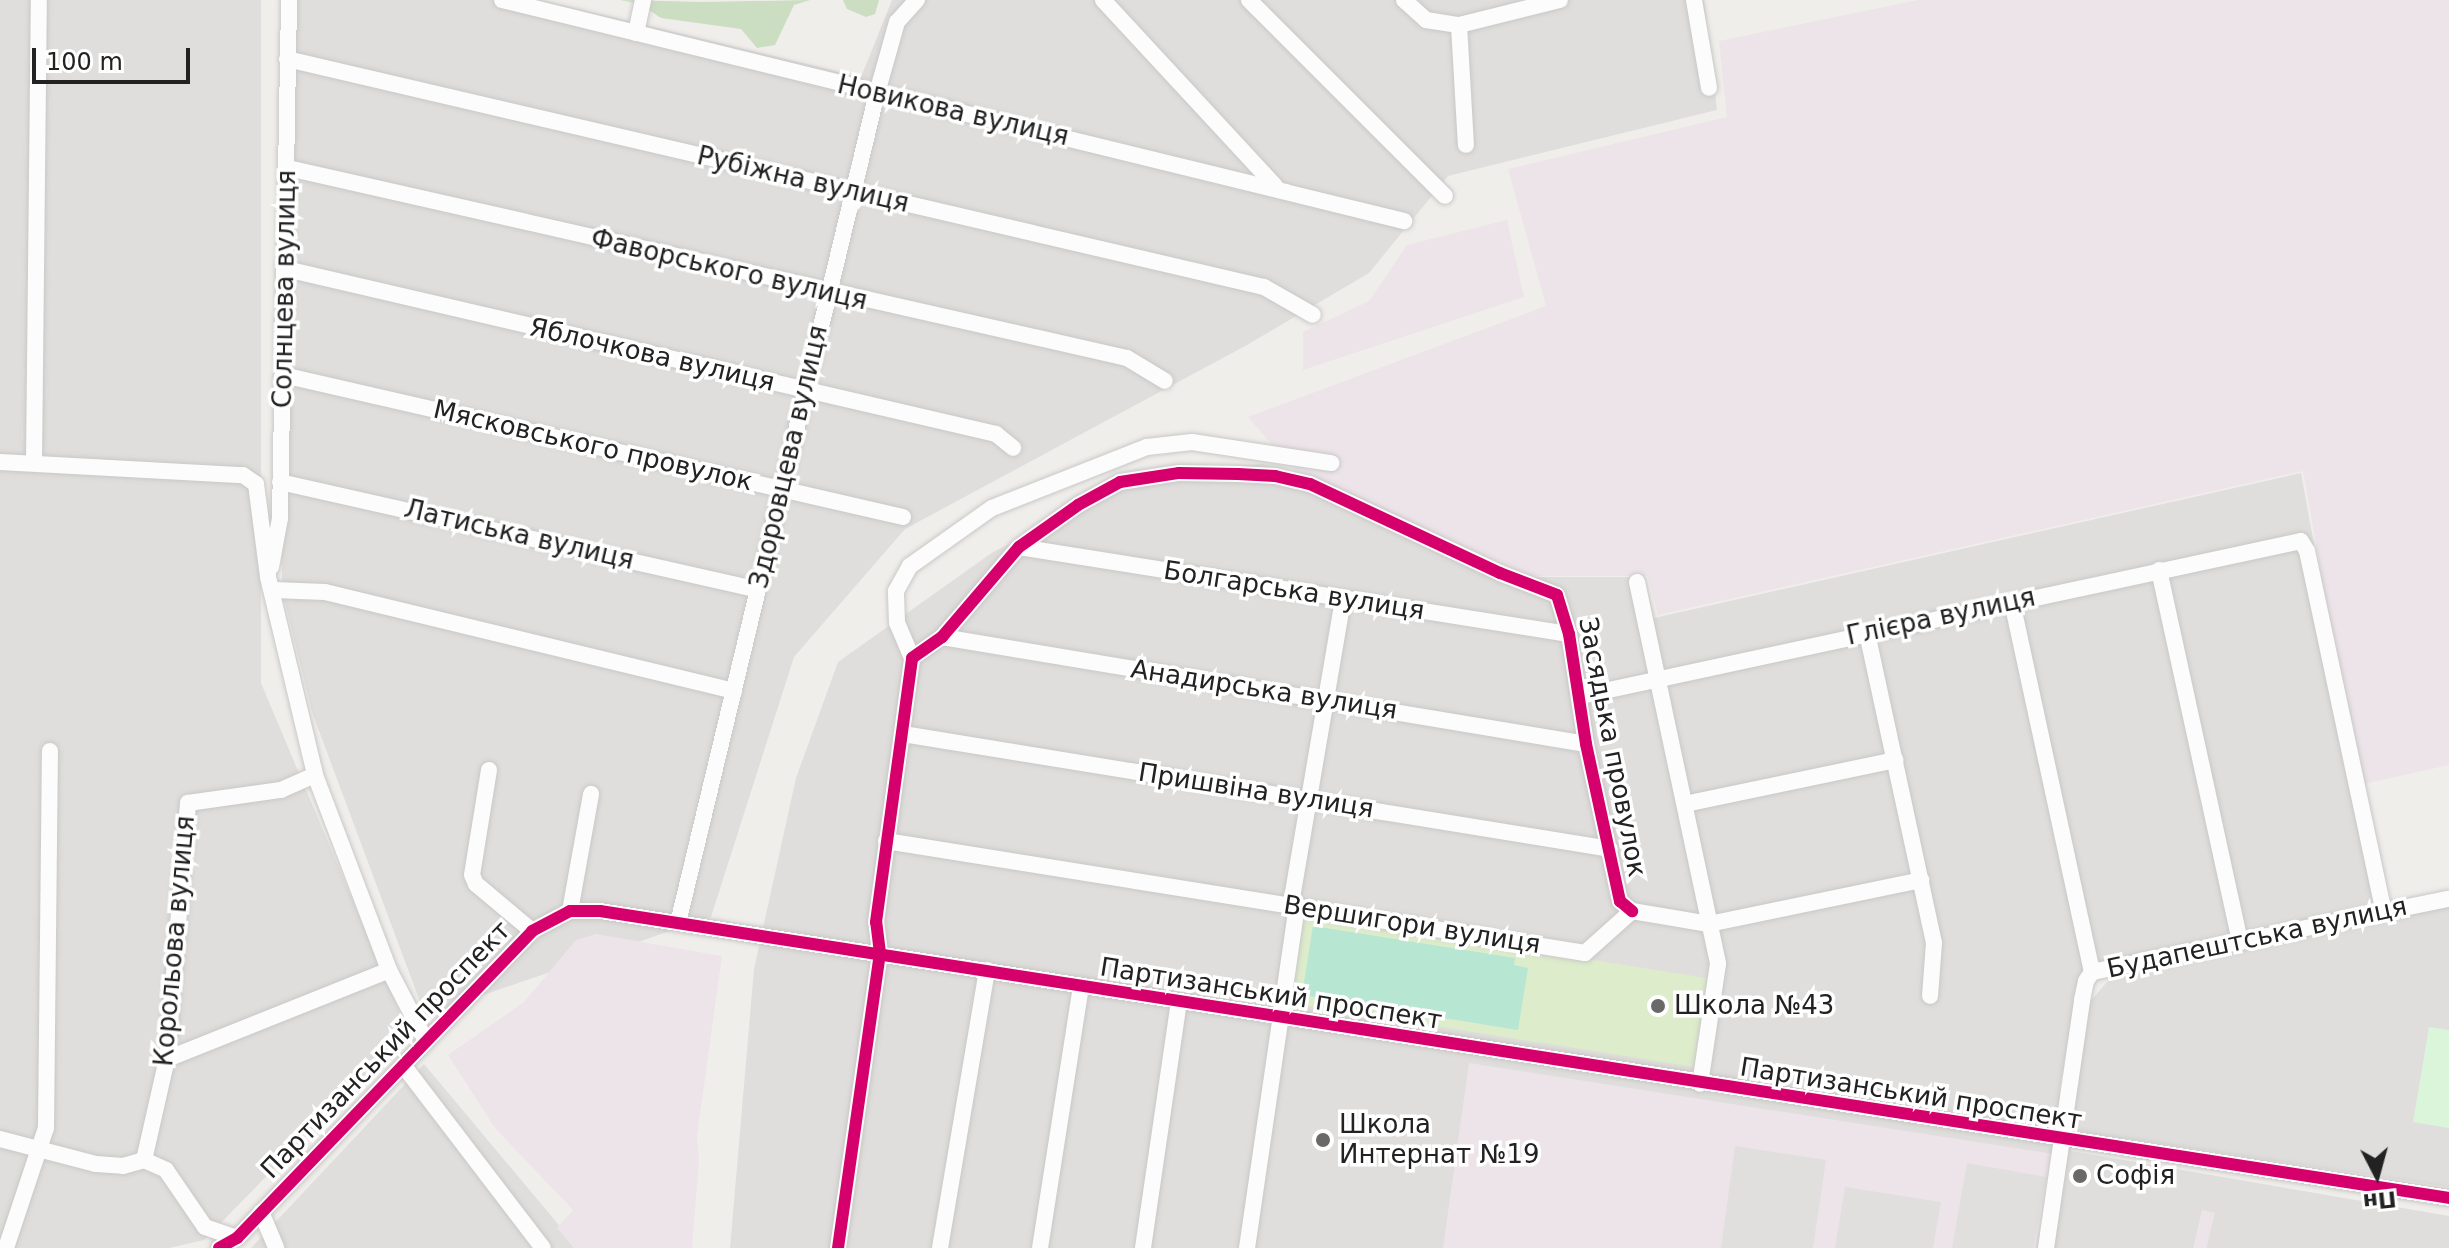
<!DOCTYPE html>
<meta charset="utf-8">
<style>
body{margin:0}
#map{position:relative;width:2449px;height:1248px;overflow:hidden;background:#f0eeeb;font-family:"DejaVu Sans",sans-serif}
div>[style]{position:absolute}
.residential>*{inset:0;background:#dfdedc}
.industrial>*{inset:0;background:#ede4e9;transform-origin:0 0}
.grass>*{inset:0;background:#ddeccb;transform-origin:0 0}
.forest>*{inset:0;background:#cbdec1}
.park>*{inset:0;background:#daf5da}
.pitch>*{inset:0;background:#b7e6d2}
.parking>*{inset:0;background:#e0dfde}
.roads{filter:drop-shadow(0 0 2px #c9c8c7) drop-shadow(0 0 2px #c9c8c7)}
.minor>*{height:16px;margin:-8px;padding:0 8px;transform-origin:8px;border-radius:8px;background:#fdfcfc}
.cycleway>*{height:12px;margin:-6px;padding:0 6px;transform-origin:6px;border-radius:6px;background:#d6006c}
.dots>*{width:22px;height:22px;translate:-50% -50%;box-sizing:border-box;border:4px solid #fff;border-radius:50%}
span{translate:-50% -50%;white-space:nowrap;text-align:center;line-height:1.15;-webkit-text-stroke:7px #fff;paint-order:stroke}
.street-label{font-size:26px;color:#222}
.poi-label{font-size:26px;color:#222}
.left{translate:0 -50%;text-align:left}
.north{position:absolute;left:2337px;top:1136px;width:80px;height:80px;-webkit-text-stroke:6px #fff;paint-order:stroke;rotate:174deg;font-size:22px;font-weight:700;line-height:32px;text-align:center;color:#222}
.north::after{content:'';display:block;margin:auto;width:28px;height:36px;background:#222;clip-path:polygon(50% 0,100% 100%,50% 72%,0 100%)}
.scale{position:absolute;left:32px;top:48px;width:158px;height:36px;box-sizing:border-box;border:4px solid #222;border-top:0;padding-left:10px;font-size:24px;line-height:28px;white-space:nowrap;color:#222;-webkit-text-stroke:6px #fff;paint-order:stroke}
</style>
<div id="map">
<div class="residential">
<i style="clip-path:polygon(0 0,261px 0,261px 683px,408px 1032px,204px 1240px,169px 1248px,0 1248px)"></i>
<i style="clip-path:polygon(281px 0,541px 0,861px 77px,892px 0,1704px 0,1717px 110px,1448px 176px,1369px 273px,1247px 345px,905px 529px,794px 657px,711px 917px,425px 1015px,312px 712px,282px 590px)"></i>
<i style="clip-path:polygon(1263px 464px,1531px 577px,1644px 577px,1654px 618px,2301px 473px,2381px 912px,2080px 973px,2059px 1092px,2071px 1151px,2449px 1216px,2449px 1248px,730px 1248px,754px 969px,796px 778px,838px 662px,993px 552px,1162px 471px)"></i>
<i style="clip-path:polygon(2449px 906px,2449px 1187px,2070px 1130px,2089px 1003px,2113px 975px)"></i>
<i style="clip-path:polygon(424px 1064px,578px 1248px,251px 1248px)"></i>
</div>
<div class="industrial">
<i style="clip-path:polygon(1918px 0,2449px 0,2449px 765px,2359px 785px,2303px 471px,1658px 615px,1648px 576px,1531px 576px,1293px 469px,1248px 417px,1546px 306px,1508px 169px,1727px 117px,1719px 41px)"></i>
<i style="clip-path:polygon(1507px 220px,1524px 297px,1303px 370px,1303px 332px,1369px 301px,1407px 245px)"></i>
<i style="clip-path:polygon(596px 934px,722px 956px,697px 1136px,699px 1160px,692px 1248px,574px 1248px,557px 1228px,573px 1210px,495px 1128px,448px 1055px,524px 1002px,576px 940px)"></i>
<i style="clip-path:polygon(1469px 1063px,2054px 1154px,2037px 1248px,1443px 1248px)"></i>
<i style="left:2202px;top:1210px;width:13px;height:39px;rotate:13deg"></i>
</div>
<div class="grass">
<i style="left:1303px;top:914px;width:410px;height:90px;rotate:9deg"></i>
</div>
<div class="forest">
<i style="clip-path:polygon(620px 0,703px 2px,810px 0,794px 5px,775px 45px,757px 48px,741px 29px,661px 18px,640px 4px)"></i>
<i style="clip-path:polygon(843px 0,879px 0,875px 14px,866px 17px,847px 9px)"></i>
</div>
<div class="park">
<i style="clip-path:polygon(2429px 1027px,2449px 1030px,2449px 1128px,2413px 1122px)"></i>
</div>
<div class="pitch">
<i style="clip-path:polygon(1313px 926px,1515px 958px,1514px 965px,1528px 968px,1518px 1030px,1302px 995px)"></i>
</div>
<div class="parking">
<i style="clip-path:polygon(1735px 1146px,1826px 1160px,1813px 1248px,1721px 1248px)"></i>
<i style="clip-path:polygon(1967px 1163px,2046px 1177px,2033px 1248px,1952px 1248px)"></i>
<i style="clip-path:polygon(1845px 1187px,1941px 1202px,1933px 1248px,1835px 1248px)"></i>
</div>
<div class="roads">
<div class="minor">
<i style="left:502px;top:0;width:929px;rotate:13.77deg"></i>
<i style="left:1103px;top:0;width:253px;rotate:47.2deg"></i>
<i style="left:1249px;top:0;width:277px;rotate:45deg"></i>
<i style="left:1404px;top:0;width:30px;rotate:42deg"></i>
<i style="left:1426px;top:20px;width:33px;rotate:9deg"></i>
<i style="left:1459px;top:25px;width:104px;rotate:-13.9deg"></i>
<i style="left:1694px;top:0;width:89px;rotate:80.3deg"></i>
<i style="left:1459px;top:25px;width:120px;rotate:86.7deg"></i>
<i style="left:636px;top:33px;width:34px;rotate:-78deg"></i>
<i style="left:287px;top:59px;width:1003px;rotate:13.14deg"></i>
<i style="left:1264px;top:287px;width:56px;rotate:29.7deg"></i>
<i style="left:288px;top:168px;width:860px;rotate:12.76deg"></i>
<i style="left:1127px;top:358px;width:44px;rotate:31.2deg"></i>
<i style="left:286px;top:269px;width:729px;rotate:13.08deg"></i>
<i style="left:996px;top:434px;width:22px;rotate:39deg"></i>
<i style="left:283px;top:375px;width:636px;rotate:12.9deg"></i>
<i style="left:0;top:462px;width:243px;rotate:3.1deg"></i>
<i style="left:243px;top:475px;width:16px;rotate:35deg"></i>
<i style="left:256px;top:484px;width:94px;rotate:82.6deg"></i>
<i style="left:268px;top:577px;width:204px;rotate:76.6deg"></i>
<i style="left:315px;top:775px;width:209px;rotate:69.2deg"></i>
<i style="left:389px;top:970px;width:80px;rotate:62.5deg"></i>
<i style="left:34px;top:462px;width:462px;rotate:-89.4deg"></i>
<i style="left:280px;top:482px;width:490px;rotate:12.7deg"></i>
<i style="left:1019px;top:547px;width:557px;rotate:8.99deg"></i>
<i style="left:271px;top:567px;width:50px;rotate:-79.6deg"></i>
<i style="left:280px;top:518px;width:518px;rotate:-89deg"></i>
<i style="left:2159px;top:570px;width:381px;rotate:77.7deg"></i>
<i style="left:1637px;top:582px;width:390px;rotate:78deg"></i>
<i style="left:1718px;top:964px;width:121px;rotate:98.5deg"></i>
<i style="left:274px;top:590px;width:51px;rotate:2.2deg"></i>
<i style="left:325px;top:592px;width:421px;rotate:13.6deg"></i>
<i style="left:2012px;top:602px;width:379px;rotate:77.8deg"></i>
<i style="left:1867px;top:633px;width:317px;rotate:77.8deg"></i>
<i style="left:1934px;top:943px;width:53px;rotate:94.3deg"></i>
<i style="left:942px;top:637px;width:653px;rotate:9.43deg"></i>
<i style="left:912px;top:658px;width:38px;rotate:-113deg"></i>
<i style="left:897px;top:623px;width:32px;rotate:-92deg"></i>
<i style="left:896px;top:591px;width:29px;rotate:-61deg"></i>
<i style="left:910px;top:566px;width:100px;rotate:-35.3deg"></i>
<i style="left:992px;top:508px;width:167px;rotate:-21.5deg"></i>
<i style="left:1147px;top:447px;width:45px;rotate:-6.3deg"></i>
<i style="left:1192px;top:442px;width:141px;rotate:8.6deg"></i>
<i style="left:1581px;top:696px;width:736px;rotate:-12.15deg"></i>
<i style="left:2301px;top:541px;width:12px;rotate:59deg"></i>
<i style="left:2307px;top:551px;width:369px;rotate:78deg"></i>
<i style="left:903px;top:734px;width:716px;rotate:9.24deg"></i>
<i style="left:489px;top:770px;width:106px;rotate:99.2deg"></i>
<i style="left:472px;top:875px;width:10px;rotate:66deg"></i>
<i style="left:476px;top:884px;width:73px;rotate:40deg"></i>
<i style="left:1685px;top:804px;width:215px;rotate:-11.8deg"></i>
<i style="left:886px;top:841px;width:708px;rotate:9.1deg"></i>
<i style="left:1585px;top:953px;width:63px;rotate:-41.8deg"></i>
<i style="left:1632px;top:911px;width:78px;rotate:9.6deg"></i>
<i style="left:1709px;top:924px;width:217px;rotate:-11.7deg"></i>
<i style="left:570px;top:911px;width:119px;rotate:-79.8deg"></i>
<i style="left:678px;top:923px;width:854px;rotate:-76.52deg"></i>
<i style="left:877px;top:93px;width:74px;rotate:-74.3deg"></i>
<i style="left:897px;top:22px;width:30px;rotate:-48deg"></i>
<i style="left:167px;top:1059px;width:239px;rotate:-21.8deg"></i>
<i style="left:403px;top:1065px;width:230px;rotate:52.6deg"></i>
<i style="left:0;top:1139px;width:99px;rotate:14.6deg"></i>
<i style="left:96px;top:1164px;width:27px;rotate:4deg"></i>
<i style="left:123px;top:1166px;width:22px;rotate:-16deg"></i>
<i style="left:144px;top:1160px;width:24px;rotate:24deg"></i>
<i style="left:166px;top:1170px;width:69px;rotate:55.6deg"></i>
<i style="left:205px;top:1227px;width:34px;rotate:19deg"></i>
<i style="left:144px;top:1160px;width:104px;rotate:-77.2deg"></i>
<i style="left:167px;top:1059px;width:257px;rotate:-85.3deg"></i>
<i style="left:188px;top:803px;width:94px;rotate:-8deg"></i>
<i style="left:281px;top:790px;width:37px;rotate:-24deg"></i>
<i style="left:261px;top:1212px;width:39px;rotate:67deg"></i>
<i style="left:6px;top:1248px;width:126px;rotate:-71.6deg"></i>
<i style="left:46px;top:1128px;width:377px;rotate:-89.4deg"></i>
<i style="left:219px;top:1248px;width:21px;rotate:-29deg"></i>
<i style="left:237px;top:1238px;width:426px;rotate:-46.1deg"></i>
<i style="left:532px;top:931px;width:43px;rotate:-27.8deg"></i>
<i style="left:570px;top:911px;width:30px"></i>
<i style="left:600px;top:911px;width:1871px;rotate:8.82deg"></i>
<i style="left:838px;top:1248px;width:298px;rotate:-81.9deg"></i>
<i style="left:880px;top:953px;width:31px;rotate:-97deg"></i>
<i style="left:876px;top:922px;width:266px;rotate:-82.2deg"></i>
<i style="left:912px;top:658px;width:37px;rotate:-35deg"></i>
<i style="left:942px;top:637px;width:118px;rotate:-49.5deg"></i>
<i style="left:1019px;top:547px;width:72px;rotate:-35.4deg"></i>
<i style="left:1078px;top:505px;width:48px;rotate:-28.7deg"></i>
<i style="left:1120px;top:482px;width:60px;rotate:-8.7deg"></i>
<i style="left:1179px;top:473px;width:59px;rotate:1deg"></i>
<i style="left:1238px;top:474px;width:37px;rotate:3deg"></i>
<i style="left:1275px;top:476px;width:36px;rotate:13deg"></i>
<i style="left:1310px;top:484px;width:210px;rotate:25.1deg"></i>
<i style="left:1500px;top:573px;width:61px;rotate:21.1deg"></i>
<i style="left:1557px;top:595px;width:41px;rotate:72.9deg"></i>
<i style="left:1569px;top:634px;width:111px;rotate:81.2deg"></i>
<i style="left:1586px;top:744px;width:161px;rotate:77.8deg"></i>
<i style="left:1620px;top:901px;width:16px;rotate:40deg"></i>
<i style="left:940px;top:1248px;width:282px;rotate:-80.4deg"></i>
<i style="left:1040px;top:1248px;width:265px;rotate:-81.1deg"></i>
<i style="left:1143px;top:1248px;width:249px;rotate:-81.7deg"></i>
<i style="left:1247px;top:1248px;width:345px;rotate:-81.7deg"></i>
<i style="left:1297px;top:907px;width:10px;rotate:-119deg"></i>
<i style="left:1292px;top:898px;width:303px;rotate:-80.3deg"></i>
<i style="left:2046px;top:1248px;width:251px;rotate:-81.7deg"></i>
<i style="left:2082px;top:1000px;width:19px;rotate:-78deg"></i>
<i style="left:2086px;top:981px;width:11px;rotate:-56deg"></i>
<i style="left:2092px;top:972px;width:364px;rotate:-11.6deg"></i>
</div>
</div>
<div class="cycleway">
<i style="left:219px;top:1248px;width:21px;rotate:-29deg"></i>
<i style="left:237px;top:1238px;width:426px;rotate:-46.1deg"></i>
<i style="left:532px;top:931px;width:43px;rotate:-27.8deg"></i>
<i style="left:570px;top:911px;width:30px"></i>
<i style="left:600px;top:911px;width:1871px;rotate:8.82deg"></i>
<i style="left:838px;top:1248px;width:298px;rotate:-81.9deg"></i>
<i style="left:880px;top:953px;width:31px;rotate:-97deg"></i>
<i style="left:876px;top:922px;width:266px;rotate:-82.2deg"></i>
<i style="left:912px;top:658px;width:37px;rotate:-35deg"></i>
<i style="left:942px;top:637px;width:118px;rotate:-49.5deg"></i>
<i style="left:1019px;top:547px;width:72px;rotate:-35.4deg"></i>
<i style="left:1078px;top:505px;width:48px;rotate:-28.7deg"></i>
<i style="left:1120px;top:482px;width:60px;rotate:-8.7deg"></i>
<i style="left:1179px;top:473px;width:59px;rotate:1deg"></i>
<i style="left:1238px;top:474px;width:37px;rotate:3deg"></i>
<i style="left:1275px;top:476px;width:36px;rotate:13deg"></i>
<i style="left:1310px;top:484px;width:210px;rotate:25.1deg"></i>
<i style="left:1500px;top:573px;width:61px;rotate:21.1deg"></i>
<i style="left:1557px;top:595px;width:41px;rotate:72.9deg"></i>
<i style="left:1569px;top:634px;width:111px;rotate:81.2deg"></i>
<i style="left:1586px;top:744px;width:161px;rotate:77.8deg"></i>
<i style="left:1620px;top:901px;width:16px;rotate:40deg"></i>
</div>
<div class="dots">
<i style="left:1658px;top:1006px;background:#6a6968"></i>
<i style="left:1323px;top:1140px;background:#6a6968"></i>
<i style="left:2080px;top:1176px;background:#6a6968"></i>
</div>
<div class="street-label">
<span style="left:953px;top:111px;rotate:13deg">Новикова вулиця</span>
<span style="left:803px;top:180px;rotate:13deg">Рубіжна вулиця</span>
<span style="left:729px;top:270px;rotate:13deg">Фаворського вулиця</span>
<span style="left:285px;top:289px;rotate:-89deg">Солнцева вулиця</span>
<span style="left:652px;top:355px;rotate:13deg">Яблочкова вулиця</span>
<span style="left:593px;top:446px;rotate:13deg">Мясковського провулок</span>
<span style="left:789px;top:457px;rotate:-77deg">Здоровцева вулиця</span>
<span style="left:519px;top:535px;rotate:13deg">Латиська вулиця</span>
<span style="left:1294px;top:591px;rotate:9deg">Болгарська вулиця</span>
<span style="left:1941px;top:617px;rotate:-12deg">Глієра вулиця</span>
<span style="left:1264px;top:690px;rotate:9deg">Анадирська вулиця</span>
<span style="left:1612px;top:747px;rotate:79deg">Засядька провулок</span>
<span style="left:1256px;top:791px;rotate:9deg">Пришвіна вулиця</span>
<span style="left:1412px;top:925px;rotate:9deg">Вершигори вулиця</span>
<span style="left:2257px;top:938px;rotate:-12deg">Будапештська вулиця</span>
<span style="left:175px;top:941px;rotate:-85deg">Корольова вулиця</span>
<span style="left:1271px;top:994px;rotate:9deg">Партизанський проспект</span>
<span style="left:386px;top:1050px;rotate:-46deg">Партизанський проспект</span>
<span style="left:1911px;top:1094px;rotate:9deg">Партизанський проспект</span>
</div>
<div class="poi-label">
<span class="left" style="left:1674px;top:1006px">Школа №43</span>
<span class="left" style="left:1339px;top:1140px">Школа<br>Интернат №19</span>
<span class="left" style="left:2096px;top:1176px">Софія</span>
</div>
<div class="north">Пн</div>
<div class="scale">100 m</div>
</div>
